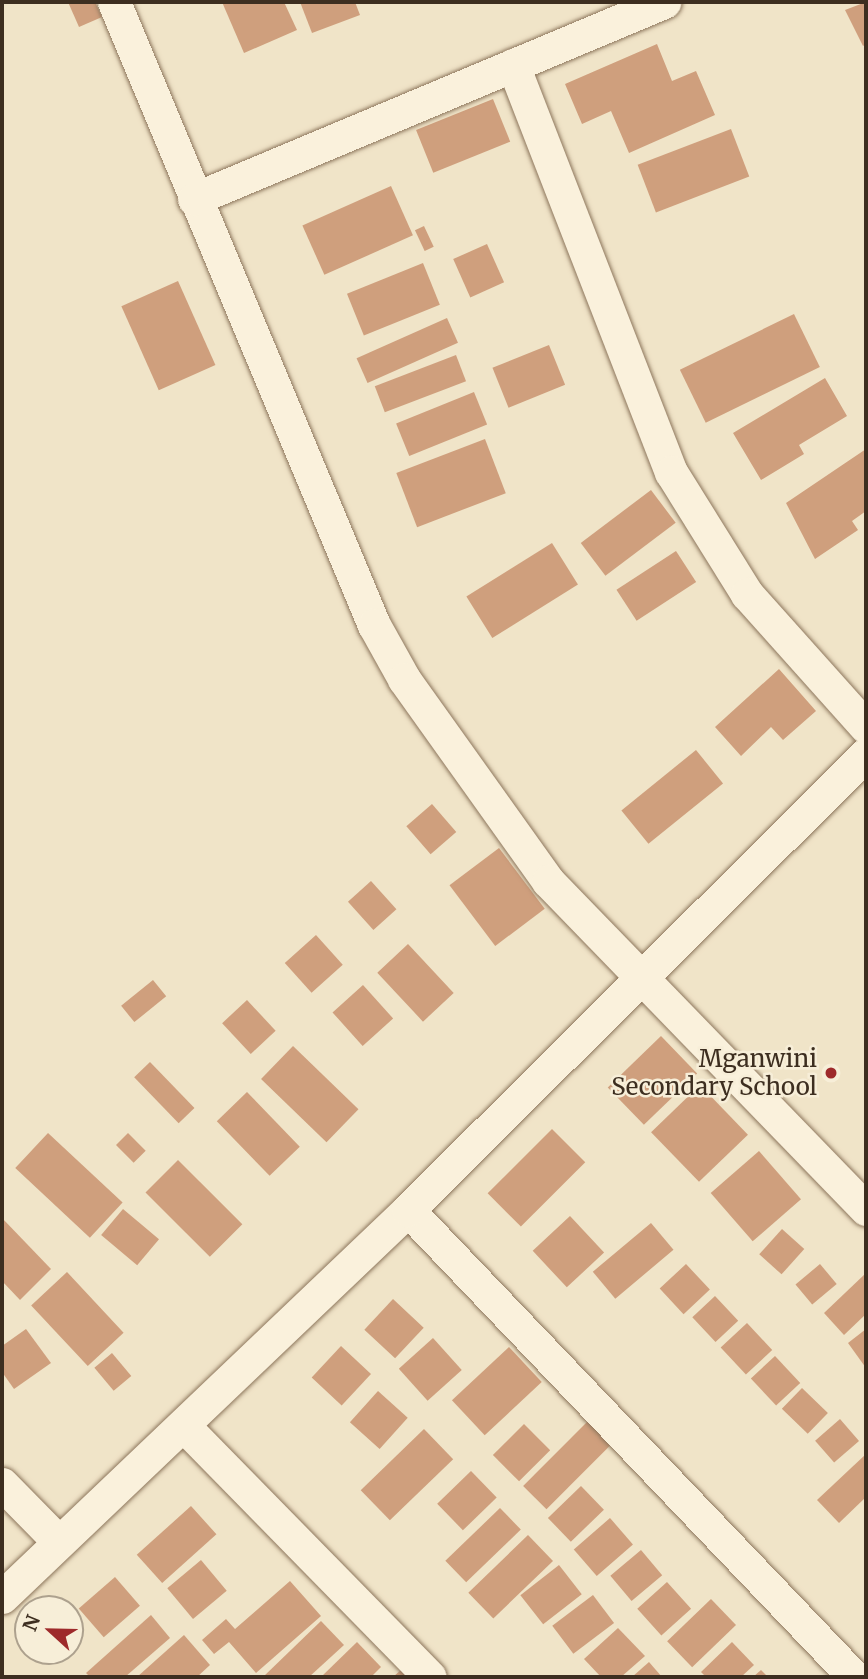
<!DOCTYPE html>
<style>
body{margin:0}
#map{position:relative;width:868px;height:1679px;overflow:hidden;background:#f0e4c8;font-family:Merriweather,serif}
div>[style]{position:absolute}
.building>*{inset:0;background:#cf9f7d;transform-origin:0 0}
.roads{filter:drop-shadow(0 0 2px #8d765c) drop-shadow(0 0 2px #8d765c)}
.street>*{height:33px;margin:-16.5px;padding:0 16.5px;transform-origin:16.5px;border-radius:16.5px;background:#faf1dc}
.dots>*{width:19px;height:19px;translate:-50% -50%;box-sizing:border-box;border:4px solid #f7eed8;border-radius:50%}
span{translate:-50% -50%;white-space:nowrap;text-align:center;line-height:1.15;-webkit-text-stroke:5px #f7eed8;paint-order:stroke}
.poi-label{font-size:24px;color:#3d2e20}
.right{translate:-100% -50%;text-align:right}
.frame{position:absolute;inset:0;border:4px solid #3d2e20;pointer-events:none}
.north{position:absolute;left:14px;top:1595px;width:70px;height:70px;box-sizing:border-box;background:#f7eed8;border:2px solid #ada18e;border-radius:50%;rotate:292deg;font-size:19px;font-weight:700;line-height:28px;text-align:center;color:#3d2e20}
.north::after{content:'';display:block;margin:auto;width:24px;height:32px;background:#9e2a2b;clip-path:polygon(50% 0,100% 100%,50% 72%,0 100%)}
</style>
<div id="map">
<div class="building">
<i style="clip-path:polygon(68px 2px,95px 2px,102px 17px,79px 27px)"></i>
<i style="clip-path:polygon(222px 2px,284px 2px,297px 30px,244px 53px)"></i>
<i style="clip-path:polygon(300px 2px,355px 2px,360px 15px,312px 33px)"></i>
<i style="clip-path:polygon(866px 2px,866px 44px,863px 46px,845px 10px)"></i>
<i style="clip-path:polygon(657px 44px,672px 81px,696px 71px,715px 115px,629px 153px,611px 111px,582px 124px,565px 84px)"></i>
<i style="left:493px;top:99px;width:46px;height:83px;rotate:68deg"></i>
<i style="left:731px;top:129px;width:51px;height:100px;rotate:69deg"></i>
<i style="left:391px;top:186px;width:54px;height:97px;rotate:66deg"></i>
<i style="left:424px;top:226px;width:23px;height:10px;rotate:65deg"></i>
<i style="left:487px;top:244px;width:42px;height:37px;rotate:66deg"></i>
<i style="left:423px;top:263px;width:45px;height:82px;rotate:68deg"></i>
<i style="left:178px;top:281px;width:92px;height:62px;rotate:66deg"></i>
<i style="left:794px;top:314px;width:59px;height:127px;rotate:64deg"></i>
<i style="left:447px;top:318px;width:27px;height:99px;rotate:66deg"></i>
<i style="left:549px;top:345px;width:43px;height:61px;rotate:68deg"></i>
<i style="left:456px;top:355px;width:28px;height:87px;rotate:69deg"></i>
<i style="clip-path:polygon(825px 378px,847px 416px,799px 445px,804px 454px,761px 480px,733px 433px)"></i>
<i style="left:474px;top:392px;width:35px;height:84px;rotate:68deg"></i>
<i style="left:485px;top:439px;width:58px;height:95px;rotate:69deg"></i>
<i style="clip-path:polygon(866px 449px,866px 511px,852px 521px,858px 530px,815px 559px,786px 503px)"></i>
<i style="left:651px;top:490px;width:41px;height:88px;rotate:53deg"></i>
<i style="left:552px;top:543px;width:49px;height:101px;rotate:58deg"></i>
<i style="left:676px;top:551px;width:37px;height:71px;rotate:57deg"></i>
<i style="clip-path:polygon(779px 669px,816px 711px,783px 740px,771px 727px,741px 756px,715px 727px)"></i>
<i style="left:696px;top:750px;width:43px;height:96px;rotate:51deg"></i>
<i style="left:432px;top:804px;width:37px;height:34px;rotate:49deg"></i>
<i style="left:499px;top:848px;width:76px;height:62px;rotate:53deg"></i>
<i style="left:371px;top:881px;width:38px;height:31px;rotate:48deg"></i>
<i style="left:316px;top:935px;width:40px;height:42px;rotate:48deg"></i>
<i style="left:408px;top:944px;width:67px;height:42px;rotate:47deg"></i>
<i style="left:153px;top:980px;width:21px;height:41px;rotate:51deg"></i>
<i style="left:363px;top:985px;width:45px;height:41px;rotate:48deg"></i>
<i style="left:247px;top:1000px;width:42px;height:34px;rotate:47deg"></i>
<i style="left:661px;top:1036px;width:52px;height:74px;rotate:46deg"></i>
<i style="left:293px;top:1046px;width:91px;height:46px;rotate:44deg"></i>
<i style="left:150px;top:1062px;width:64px;height:22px;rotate:46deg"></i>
<i style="left:700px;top:1085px;width:69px;height:68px;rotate:46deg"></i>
<i style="left:247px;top:1092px;width:76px;height:42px;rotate:46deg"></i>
<i style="left:552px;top:1129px;width:47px;height:91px;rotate:45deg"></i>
<i style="left:48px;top:1133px;width:102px;height:48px;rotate:43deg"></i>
<i style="left:128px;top:1133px;width:25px;height:17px;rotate:45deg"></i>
<i style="left:759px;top:1151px;width:64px;height:64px;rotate:49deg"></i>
<i style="left:178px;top:1160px;width:91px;height:46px;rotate:45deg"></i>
<i style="left:123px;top:1209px;width:47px;height:34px;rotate:40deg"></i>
<i style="left:570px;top:1216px;width:50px;height:51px;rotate:47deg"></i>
<i style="clip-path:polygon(2px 1218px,51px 1269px,20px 1300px,2px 1281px)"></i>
<i style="left:651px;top:1223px;width:35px;height:76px;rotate:50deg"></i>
<i style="left:782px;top:1229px;width:30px;height:34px;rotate:42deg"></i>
<i style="left:686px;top:1264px;width:35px;height:36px;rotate:47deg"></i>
<i style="left:820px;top:1264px;width:26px;height:32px;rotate:50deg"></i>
<i style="left:67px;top:1272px;width:83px;height:49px;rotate:47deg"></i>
<i style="clip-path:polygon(866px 1273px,866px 1314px,844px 1335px,824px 1313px)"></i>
<i style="left:715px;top:1296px;width:34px;height:31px;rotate:47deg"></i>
<i style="left:393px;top:1299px;width:42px;height:42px;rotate:43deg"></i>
<i style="left:747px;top:1323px;width:37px;height:36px;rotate:47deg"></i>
<i style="clip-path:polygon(26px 1329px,51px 1363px,14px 1389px,2px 1372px,2px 1346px)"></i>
<i style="clip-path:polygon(866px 1329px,866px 1368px,848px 1343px)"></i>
<i style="left:433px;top:1338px;width:43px;height:46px;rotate:48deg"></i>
<i style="left:341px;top:1346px;width:41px;height:43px;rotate:43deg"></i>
<i style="left:509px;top:1347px;width:48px;height:78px;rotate:47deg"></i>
<i style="left:112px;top:1353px;width:30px;height:23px;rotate:50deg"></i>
<i style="left:775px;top:1356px;width:37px;height:33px;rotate:47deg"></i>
<i style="left:802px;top:1388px;width:36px;height:29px;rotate:44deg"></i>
<i style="left:378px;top:1391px;width:40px;height:42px;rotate:42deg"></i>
<i style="left:591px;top:1418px;width:33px;height:96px;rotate:45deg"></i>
<i style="left:840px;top:1419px;width:29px;height:33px;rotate:49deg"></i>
<i style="left:524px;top:1424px;width:37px;height:44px;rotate:45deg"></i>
<i style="left:424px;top:1429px;width:42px;height:88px;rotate:46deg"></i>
<i style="clip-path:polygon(866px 1454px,866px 1497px,839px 1523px,817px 1500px)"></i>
<i style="left:471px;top:1471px;width:37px;height:47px;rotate:46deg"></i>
<i style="left:581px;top:1486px;width:33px;height:46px;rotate:46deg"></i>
<i style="left:191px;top:1506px;width:38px;height:73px;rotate:48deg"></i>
<i style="left:500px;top:1508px;width:30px;height:76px;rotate:46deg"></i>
<i style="left:610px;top:1518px;width:35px;height:48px;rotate:49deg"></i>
<i style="left:528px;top:1535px;width:36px;height:83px;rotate:46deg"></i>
<i style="left:641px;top:1550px;width:33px;height:40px;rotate:50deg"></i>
<i style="left:201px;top:1560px;width:40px;height:44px;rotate:50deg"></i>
<i style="left:559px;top:1565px;width:37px;height:49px;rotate:52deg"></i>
<i style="left:115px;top:1577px;width:38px;height:48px;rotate:49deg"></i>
<i style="clip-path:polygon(290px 1581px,321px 1616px,256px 1673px,229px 1642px,214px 1654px,202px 1640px,226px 1619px,235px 1629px)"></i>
<i style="left:667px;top:1582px;width:36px;height:40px;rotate:48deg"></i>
<i style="left:593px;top:1595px;width:35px;height:51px;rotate:53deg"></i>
<i style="left:711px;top:1599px;width:36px;height:61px;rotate:46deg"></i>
<i style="clip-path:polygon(151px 1615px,170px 1638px,125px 1677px,90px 1677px,86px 1673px)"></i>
<i style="clip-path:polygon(321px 1621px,344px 1645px,309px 1677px,263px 1677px)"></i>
<i style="clip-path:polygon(618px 1628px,645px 1656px,621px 1677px,601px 1677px,584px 1659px)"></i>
<i style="clip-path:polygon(184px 1635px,210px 1665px,197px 1677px,137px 1677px)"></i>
<i style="clip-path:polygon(357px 1642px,381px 1667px,371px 1677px,321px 1677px)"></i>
<i style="clip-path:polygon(732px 1642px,754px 1665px,741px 1677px,706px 1677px,701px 1672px)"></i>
<i style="clip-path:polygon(649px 1662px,662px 1677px,632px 1677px)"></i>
<i style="clip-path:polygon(402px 1669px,409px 1677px,393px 1677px)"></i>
<i style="clip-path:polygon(761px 1670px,768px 1677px,753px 1677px)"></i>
</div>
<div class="roads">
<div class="street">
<i style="left:114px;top:2px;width:675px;rotate:67.35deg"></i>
<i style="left:374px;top:625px;width:62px;rotate:60.9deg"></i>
<i style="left:404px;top:679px;width:248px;rotate:54.5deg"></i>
<i style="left:548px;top:881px;width:457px;rotate:45.9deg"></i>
<i style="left:513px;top:65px;width:437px;rotate:68.8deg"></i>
<i style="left:671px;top:472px;width:144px;rotate:58.1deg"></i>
<i style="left:747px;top:594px;width:178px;rotate:48.2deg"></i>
<i style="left:194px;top:199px;width:510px;rotate:-22.74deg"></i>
<i style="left:408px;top:1210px;width:646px;rotate:46.32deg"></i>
<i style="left:184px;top:1426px;width:351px;rotate:45.6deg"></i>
<i style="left:2px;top:1484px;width:81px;rotate:45.5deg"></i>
<i style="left:2px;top:1597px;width:561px;rotate:-43.63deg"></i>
<i style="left:408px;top:1210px;width:646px;rotate:-44.87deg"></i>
</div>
</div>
<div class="dots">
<i style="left:831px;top:1073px;background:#9e2a2b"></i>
</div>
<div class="poi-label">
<span class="right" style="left:817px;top:1073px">Mganwini<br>Secondary School</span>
</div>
<div class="frame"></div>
<div class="north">N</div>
</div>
